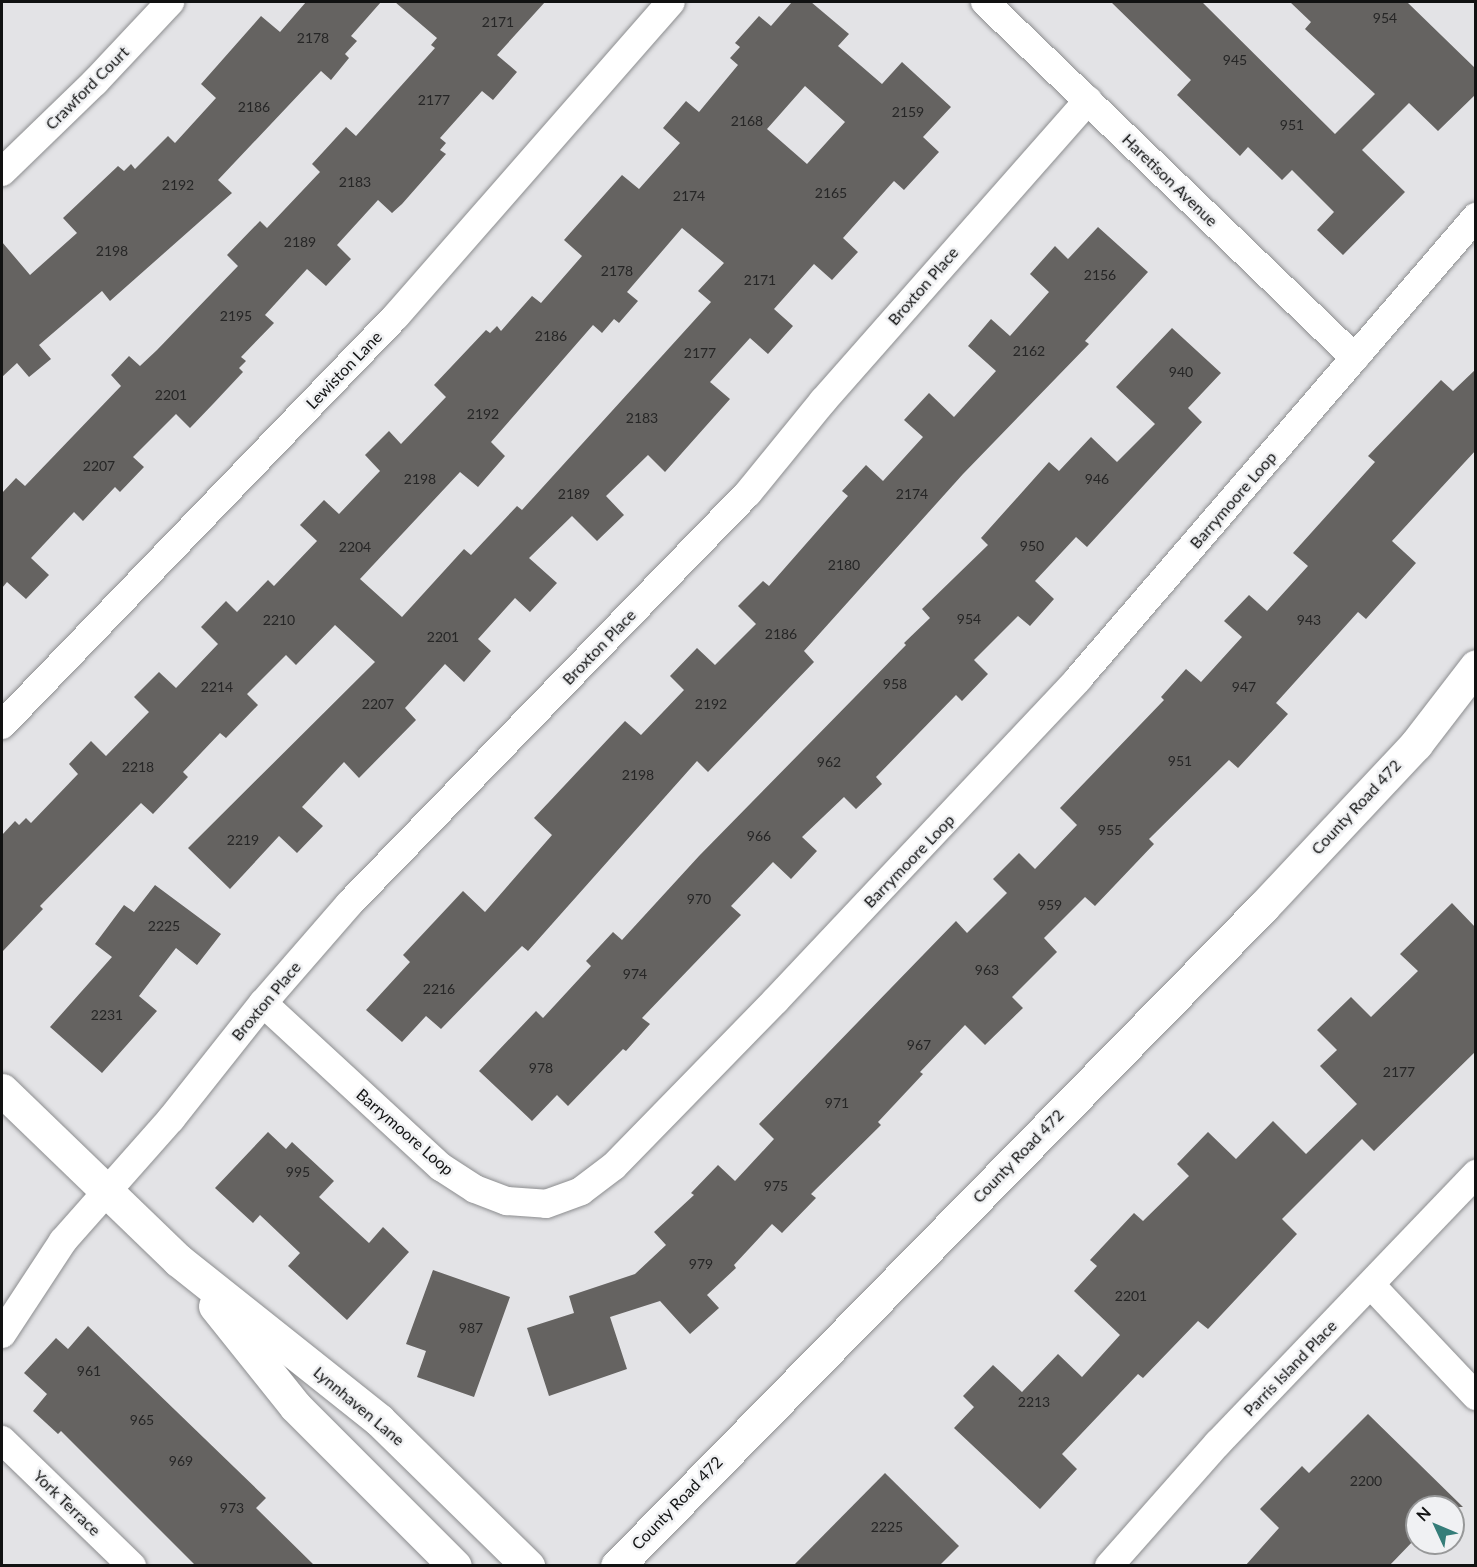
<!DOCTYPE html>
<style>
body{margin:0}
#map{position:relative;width:1477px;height:1567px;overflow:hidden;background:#e3e3e6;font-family:Lato,sans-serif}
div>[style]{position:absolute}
.building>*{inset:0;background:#656361}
.roads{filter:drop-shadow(0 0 2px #8c8d8f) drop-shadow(0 0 2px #8c8d8f)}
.street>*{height:28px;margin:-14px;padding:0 14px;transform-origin:14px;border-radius:14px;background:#fff}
.secondary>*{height:33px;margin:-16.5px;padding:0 16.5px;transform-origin:16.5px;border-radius:16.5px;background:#fff}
span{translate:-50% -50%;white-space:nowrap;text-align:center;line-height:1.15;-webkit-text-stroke:5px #f0f1f3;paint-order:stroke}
.number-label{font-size:14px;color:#262626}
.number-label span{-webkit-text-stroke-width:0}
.street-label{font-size:16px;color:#111212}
.frame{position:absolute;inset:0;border:3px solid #111212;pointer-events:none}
.north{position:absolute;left:1405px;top:1495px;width:60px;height:60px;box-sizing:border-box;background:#f0f1f3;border:2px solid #979899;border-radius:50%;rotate:314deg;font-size:16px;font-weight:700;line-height:24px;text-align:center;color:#111212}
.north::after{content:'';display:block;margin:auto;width:21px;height:27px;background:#357d79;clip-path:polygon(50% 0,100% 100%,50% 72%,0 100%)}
</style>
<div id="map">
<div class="building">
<i style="clip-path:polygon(306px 2px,381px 2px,351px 36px,357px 41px,345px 54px,349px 58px,331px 80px,321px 71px,218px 180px,232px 193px,110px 301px,102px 291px,39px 345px,51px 359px,29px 377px,17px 363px,2px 377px,2px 242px,30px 275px,77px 233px,63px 218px,118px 166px,124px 171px,131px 164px,135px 169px,168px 136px,175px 143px,216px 98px,201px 84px,261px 16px,280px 32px)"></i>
<i style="clip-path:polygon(395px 2px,545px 2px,497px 55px,517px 72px,493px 100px,482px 91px,440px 138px,446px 143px,440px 150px,446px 154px,402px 204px,392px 213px,378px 200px,337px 245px,351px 259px,326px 286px,307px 269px,265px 315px,274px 323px,241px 357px,246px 361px,239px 368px,243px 372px,213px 404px,190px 428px,176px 414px,133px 457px,144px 467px,120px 492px,115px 487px,83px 521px,74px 512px,31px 558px,49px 575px,26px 599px,7px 582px,2px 588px,2px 493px,16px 478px,25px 486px,121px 386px,111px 375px,129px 356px,140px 366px,157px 350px,238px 266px,227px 255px,260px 221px,267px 228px,320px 172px,312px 164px,346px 127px,356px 136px,435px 48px,431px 45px,437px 38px)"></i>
<i style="clip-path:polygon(evenodd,792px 2px,811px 2px,849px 34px,838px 46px,882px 84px,902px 62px,951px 107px,923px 137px,939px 152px,904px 190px,894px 181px,843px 238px,858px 252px,832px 280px,814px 264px,774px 309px,793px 326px,768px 354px,750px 338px,710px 382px,730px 399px,665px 472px,648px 455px,606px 496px,624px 515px,597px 541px,572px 516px,529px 558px,557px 583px,530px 612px,515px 598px,478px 639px,491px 651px,464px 682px,445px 664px,405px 708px,416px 720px,359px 778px,344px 762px,302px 807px,323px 826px,297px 853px,279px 836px,230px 889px,188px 848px,375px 662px,335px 625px,296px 665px,286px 655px,247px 694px,258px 705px,226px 738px,220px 733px,183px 772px,188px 777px,153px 814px,141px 803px,40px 906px,43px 909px,2px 952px,2px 835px,15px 821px,19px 825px,26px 818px,31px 823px,78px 774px,69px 764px,91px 741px,106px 756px,149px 712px,134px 697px,159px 672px,176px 688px,218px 644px,201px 627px,226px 601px,237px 612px,268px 580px,274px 586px,317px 541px,300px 525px,324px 500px,339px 514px,380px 471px,365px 455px,389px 431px,401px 444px,446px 397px,434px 385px,486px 330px,490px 333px,497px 326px,501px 331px,532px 296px,541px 303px,582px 256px,564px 240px,622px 175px,639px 189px,680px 143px,663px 128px,686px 101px,699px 112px,738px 65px,730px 58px,740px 47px,735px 43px,759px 16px,771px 26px,792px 2px,805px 86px,845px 122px,807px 164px,767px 129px,805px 86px,792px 2px,682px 228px,724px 263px,698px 291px,711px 302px,522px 510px,517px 506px,471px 555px,464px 549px,402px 617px,360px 579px,460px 472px,478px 487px,505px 456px,491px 442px,593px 325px,602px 333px,614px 319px,619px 323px,638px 301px,627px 292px,682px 228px)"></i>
<i style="clip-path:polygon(1111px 2px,1202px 2px,1335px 134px,1375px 94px,1305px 29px,1311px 22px,1290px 2px,1407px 2px,1476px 69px,1476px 94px,1438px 131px,1409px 103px,1362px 150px,1405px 192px,1343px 255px,1317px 230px,1334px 212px,1292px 170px,1282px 180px,1248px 147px,1240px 156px,1177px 95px,1191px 80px)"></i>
<i style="clip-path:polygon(1098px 227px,1148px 272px,1085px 341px,1089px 344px,963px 474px,804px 651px,814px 662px,708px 772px,697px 761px,528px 951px,522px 946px,441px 1029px,426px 1016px,402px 1042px,366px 1010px,410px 962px,403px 955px,463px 891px,485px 912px,552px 835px,534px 818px,625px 721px,641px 735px,684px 690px,670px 676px,697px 648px,715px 665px,756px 624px,738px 606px,763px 581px,769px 586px,848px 496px,842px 491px,866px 465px,883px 481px,923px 437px,904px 420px,929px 393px,954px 417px,996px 371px,968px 346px,991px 319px,1010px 336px,1049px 292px,1030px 274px,1055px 246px,1068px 259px)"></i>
<i style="clip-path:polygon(1172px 328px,1221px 373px,1188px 408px,1202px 422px,1087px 547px,1076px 537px,1035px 581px,1054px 599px,1030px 626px,1018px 616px,974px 660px,988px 674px,962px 701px,956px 695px,876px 777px,882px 784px,856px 809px,844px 797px,802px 837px,817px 851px,791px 879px,773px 862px,731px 906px,741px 915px,642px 1018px,650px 1024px,626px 1051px,623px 1049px,568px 1106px,557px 1095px,532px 1121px,479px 1071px,536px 1011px,543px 1018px,591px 966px,586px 961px,613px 932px,622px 940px,699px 856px,906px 645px,904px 643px,930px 618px,922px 609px,988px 545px,981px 538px,1049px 462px,1059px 471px,1091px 437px,1117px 462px,1155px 424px,1116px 387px)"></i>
<i style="clip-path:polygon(1476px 369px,1476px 450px,1392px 541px,1416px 563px,1366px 619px,1358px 612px,1276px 703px,1288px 714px,1238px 768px,1229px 760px,1149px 839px,1154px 844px,1095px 906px,1085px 897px,1044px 938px,1057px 952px,1012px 997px,1023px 1008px,985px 1045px,965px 1025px,920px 1072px,923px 1074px,878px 1122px,881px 1125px,811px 1194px,816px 1198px,782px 1233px,772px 1224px,734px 1265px,736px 1268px,707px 1295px,719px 1308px,690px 1334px,660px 1301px,610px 1317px,627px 1369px,549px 1396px,527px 1328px,574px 1313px,569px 1296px,635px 1274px,666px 1245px,654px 1232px,694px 1195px,691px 1193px,718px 1165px,735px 1181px,774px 1139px,759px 1124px,956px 921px,967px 933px,1007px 893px,993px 879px,1019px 853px,1035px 869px,1077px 825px,1060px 808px,1164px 700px,1161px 697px,1186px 669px,1201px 682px,1242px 637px,1224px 621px,1249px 595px,1267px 611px,1308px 566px,1293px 553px,1375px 462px,1368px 456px,1441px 380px,1453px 391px)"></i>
<i style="clip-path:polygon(155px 885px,221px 934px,197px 965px,176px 948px,139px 996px,157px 1011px,102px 1073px,50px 1027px,112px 957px,95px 944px,124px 905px,134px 912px)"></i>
<i style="clip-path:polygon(1452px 903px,1476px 928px,1476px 1051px,1374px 1151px,1362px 1139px,1282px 1219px,1297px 1234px,1208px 1329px,1198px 1321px,1143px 1378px,1138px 1374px,1062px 1454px,1077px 1469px,1040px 1509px,954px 1428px,974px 1407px,963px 1396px,993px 1365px,1022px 1392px,1058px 1354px,1082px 1377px,1120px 1335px,1074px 1291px,1097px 1266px,1090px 1260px,1134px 1213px,1143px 1221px,1189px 1176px,1177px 1164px,1208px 1132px,1236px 1159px,1273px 1121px,1306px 1154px,1357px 1104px,1320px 1066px,1337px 1050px,1317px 1030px,1351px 997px,1371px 1017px,1418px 971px,1400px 954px)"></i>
<i style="clip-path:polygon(268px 1132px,286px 1149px,292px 1142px,334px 1181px,319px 1197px,369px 1243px,383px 1227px,409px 1252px,347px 1320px,288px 1266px,300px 1253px,260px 1215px,253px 1223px,215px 1188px)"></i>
<i style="clip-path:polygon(433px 1270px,510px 1297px,474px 1397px,417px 1377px,426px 1351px,406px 1344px)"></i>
<i style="clip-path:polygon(88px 1326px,266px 1498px,256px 1508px,315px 1566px,196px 1566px,61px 1431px,58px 1434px,33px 1411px,47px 1394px,24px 1373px,56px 1338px,68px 1349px)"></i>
<i style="clip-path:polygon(1368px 1414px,1463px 1507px,1417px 1507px,1417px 1537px,1389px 1566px,1245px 1566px,1279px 1528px,1260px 1509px,1302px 1466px,1309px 1473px)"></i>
<i style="clip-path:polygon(885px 1473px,959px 1546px,939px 1566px,793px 1566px)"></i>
</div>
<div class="roads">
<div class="street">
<i style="left:985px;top:2px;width:513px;rotate:43.9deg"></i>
<i style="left:2px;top:172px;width:129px;rotate:-44.1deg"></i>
<i style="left:95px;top:82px;width:110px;rotate:-46.8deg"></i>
<i style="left:2px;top:725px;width:568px;rotate:-46.07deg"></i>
<i style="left:396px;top:316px;width:417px;rotate:-48.8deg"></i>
<i style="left:263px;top:1003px;width:242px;rotate:42.7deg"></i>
<i style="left:441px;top:1167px;width:40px;rotate:32.9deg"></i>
<i style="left:475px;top:1189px;width:34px;rotate:21deg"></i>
<i style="left:507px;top:1201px;width:39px;rotate:4deg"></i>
<i style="left:546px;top:1204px;width:37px;rotate:-20deg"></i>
<i style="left:581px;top:1191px;width:41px;rotate:-37.1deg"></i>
<i style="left:614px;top:1166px;width:232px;rotate:-45.7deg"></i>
<i style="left:776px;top:1000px;width:441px;rotate:-46.7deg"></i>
<i style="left:1078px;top:679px;width:610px;rotate:-49.26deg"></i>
<i style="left:1371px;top:1285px;width:153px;rotate:46.6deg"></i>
<i style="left:2px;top:1334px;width:111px;rotate:-56.7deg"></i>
<i style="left:63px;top:1241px;width:163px;rotate:-48.5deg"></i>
<i style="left:171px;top:1119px;width:148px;rotate:-51.6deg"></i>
<i style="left:263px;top:1003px;width:131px;rotate:-49deg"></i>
<i style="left:349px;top:904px;width:573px;rotate:-45.85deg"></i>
<i style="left:748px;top:493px;width:119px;rotate:-50.8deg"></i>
<i style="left:823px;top:401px;width:401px;rotate:-48.6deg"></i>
<i style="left:2px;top:1440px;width:181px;rotate:44.1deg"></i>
<i style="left:1109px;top:1566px;width:164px;rotate:-48.5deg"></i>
<i style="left:1218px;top:1443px;width:373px;rotate:-46.2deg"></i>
</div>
<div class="secondary">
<i style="left:2px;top:1090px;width:245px;rotate:44deg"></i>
<i style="left:178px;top:1260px;width:257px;rotate:38.5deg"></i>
<i style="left:379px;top:1420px;width:209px;rotate:44.4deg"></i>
<i style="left:215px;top:1306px;width:128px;rotate:51.3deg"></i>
<i style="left:295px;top:1406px;width:226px;rotate:45deg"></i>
<i style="left:617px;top:1566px;width:923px;rotate:-45.57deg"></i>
<i style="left:1263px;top:907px;width:224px;rotate:-46.8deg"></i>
<i style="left:1416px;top:744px;width:98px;rotate:-52.4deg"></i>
</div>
</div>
<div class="number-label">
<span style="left:1385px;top:18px">954</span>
<span style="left:498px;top:22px">2171</span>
<span style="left:313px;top:38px">2178</span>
<span style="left:1235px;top:60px">945</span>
<span style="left:434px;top:100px">2177</span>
<span style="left:254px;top:107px">2186</span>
<span style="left:908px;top:112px">2159</span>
<span style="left:747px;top:121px">2168</span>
<span style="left:1292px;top:125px">951</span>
<span style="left:355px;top:182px">2183</span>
<span style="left:178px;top:185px">2192</span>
<span style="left:831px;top:193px">2165</span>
<span style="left:689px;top:196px">2174</span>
<span style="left:300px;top:242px">2189</span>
<span style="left:112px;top:251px">2198</span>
<span style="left:617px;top:271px">2178</span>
<span style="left:1100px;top:275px">2156</span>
<span style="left:760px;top:280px">2171</span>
<span style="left:236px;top:316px">2195</span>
<span style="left:551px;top:336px">2186</span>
<span style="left:1029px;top:351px">2162</span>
<span style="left:700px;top:353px">2177</span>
<span style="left:1181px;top:372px">940</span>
<span style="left:171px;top:395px">2201</span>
<span style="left:483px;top:414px">2192</span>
<span style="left:642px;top:418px">2183</span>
<span style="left:99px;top:466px">2207</span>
<span style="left:420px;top:479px">2198</span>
<span style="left:1097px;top:479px">946</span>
<span style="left:574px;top:494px">2189</span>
<span style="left:912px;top:494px">2174</span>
<span style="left:1032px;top:546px">950</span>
<span style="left:355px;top:547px">2204</span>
<span style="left:844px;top:565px">2180</span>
<span style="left:969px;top:619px">954</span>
<span style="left:279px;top:620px">2210</span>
<span style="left:1309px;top:620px">943</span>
<span style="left:781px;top:634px">2186</span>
<span style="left:443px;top:637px">2201</span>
<span style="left:895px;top:684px">958</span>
<span style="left:217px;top:687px">2214</span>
<span style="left:1244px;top:687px">947</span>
<span style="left:378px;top:704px">2207</span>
<span style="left:711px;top:704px">2192</span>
<span style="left:1180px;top:761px">951</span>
<span style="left:829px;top:762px">962</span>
<span style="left:138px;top:767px">2218</span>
<span style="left:638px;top:775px">2198</span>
<span style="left:1110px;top:830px">955</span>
<span style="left:759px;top:836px">966</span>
<span style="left:243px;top:840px">2219</span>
<span style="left:699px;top:899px">970</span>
<span style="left:1050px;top:905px">959</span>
<span style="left:164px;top:926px">2225</span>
<span style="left:987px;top:970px">963</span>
<span style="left:635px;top:974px">974</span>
<span style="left:439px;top:989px">2216</span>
<span style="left:107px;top:1015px">2231</span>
<span style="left:919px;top:1045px">967</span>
<span style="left:541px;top:1068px">978</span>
<span style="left:1399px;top:1072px">2177</span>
<span style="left:837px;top:1103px">971</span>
<span style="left:298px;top:1172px">995</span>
<span style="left:776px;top:1186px">975</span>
<span style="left:701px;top:1264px">979</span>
<span style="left:1131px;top:1296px">2201</span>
<span style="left:471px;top:1328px">987</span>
<span style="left:89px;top:1371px">961</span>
<span style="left:1034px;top:1402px">2213</span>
<span style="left:142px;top:1420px">965</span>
<span style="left:181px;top:1461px">969</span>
<span style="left:1366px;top:1481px">2200</span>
<span style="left:232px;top:1508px">973</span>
<span style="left:887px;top:1527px">2225</span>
</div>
<div class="street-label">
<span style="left:87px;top:88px;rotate:-45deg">Crawford Court</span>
<span style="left:1170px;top:180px;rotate:44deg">Haretison Avenue</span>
<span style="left:923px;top:286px;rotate:-49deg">Broxton Place</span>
<span style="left:344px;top:370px;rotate:-46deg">Lewiston Lane</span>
<span style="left:1233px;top:500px;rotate:-49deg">Barrymoore Loop</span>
<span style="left:599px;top:647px;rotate:-46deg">Broxton Place</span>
<span style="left:1356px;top:807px;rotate:-47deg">County Road 472</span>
<span style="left:909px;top:861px;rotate:-46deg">Barrymoore Loop</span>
<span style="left:266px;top:1001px;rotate:-50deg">Broxton Place</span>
<span style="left:405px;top:1132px;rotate:41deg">Barrymoore Loop</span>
<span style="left:1018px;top:1156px;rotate:-46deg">County Road 472</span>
<span style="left:1290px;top:1368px;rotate:-46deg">Parris Island Place</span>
<span style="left:359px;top:1406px;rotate:40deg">Lynnhaven Lane</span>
<span style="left:67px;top:1503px;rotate:44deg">York Terrace</span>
<span style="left:677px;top:1503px;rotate:-46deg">County Road 472</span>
</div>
<div class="frame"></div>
<div class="north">N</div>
</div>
